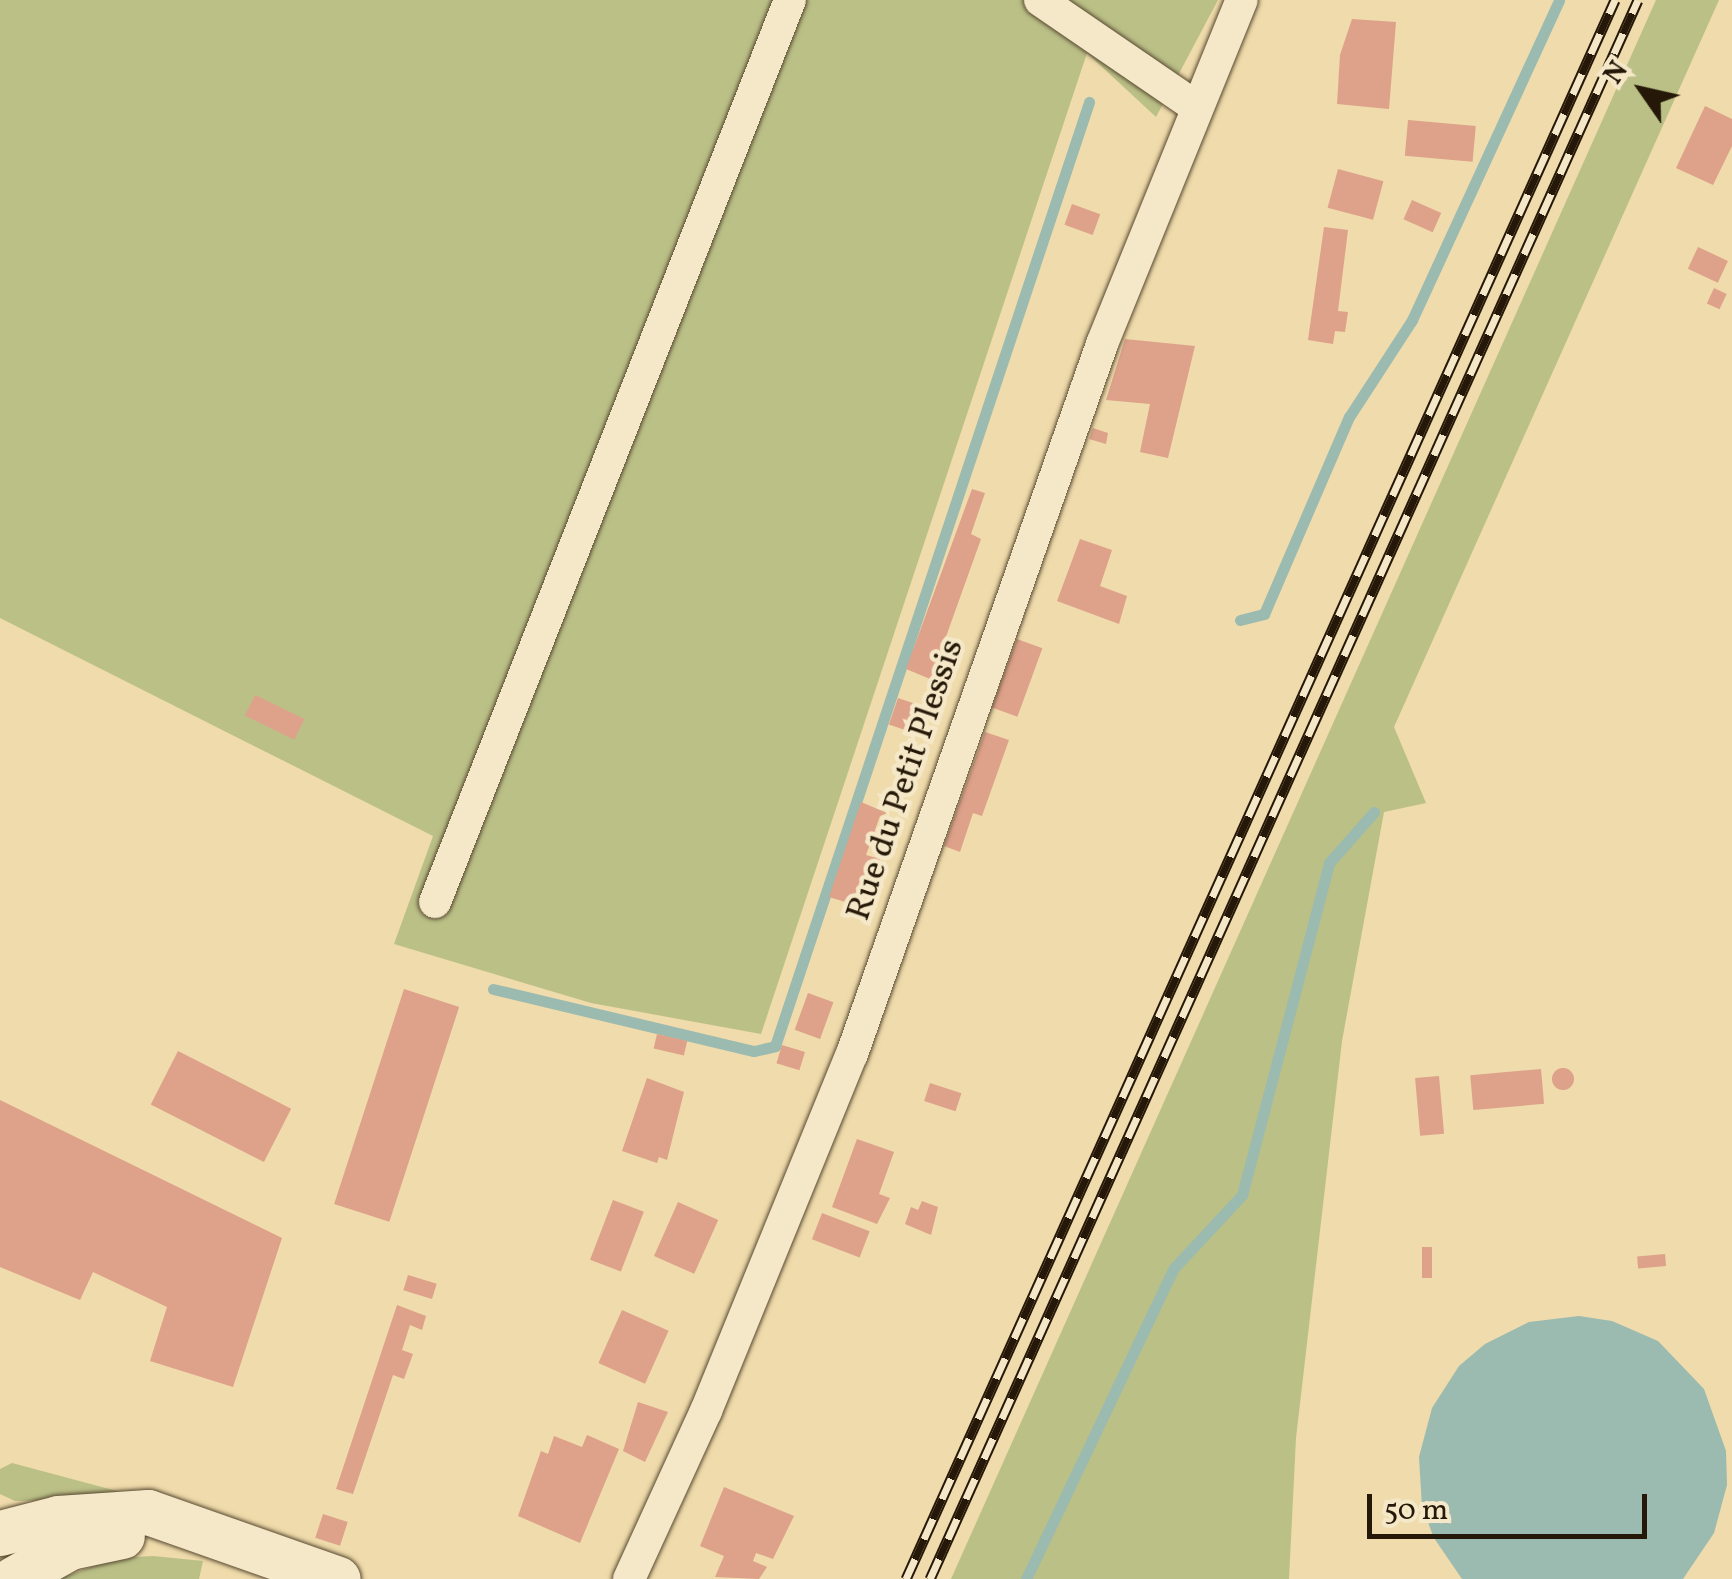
<!DOCTYPE html>
<style>
body{margin:0}
#map{position:relative;width:1732px;height:1579px;overflow:hidden;background:#efdbab;font-family:Vollkorn,serif}
div>[style]{position:absolute}
.green>*{inset:0;background:#bbc087}
.water>*{inset:0;background:#9bbab0}
.stream>*{height:11px;margin:-5.5px;padding:0 5.5px;transform-origin:5.5px;border-radius:5.5px;background:#9bbab0}
.building>*{inset:0;background:#dea18a;transform-origin:0 0}
.round{border-radius:50%}
.roads{filter:drop-shadow(0 0 2px #584931) drop-shadow(0 0 2px #584931)}
.street>*{height:32px;margin:-16px;padding:0 16px;transform-origin:16px;border-radius:16px;background:#f5e8c8}
.secondary>*{height:45px;margin:-22.5px;padding:0 22.5px;transform-origin:22.5px;border-radius:22.5px;background:#f5e8c8}
.rail>*{height:11px;margin-top:-5.5px;transform-origin:0;background:repeating-linear-gradient(90deg,#f5e8c8 0 22px,#251808 0 44px);box-sizing:border-box;border-block:2px solid #251808}
span{translate:-50% -50%;white-space:nowrap;text-align:center;line-height:1.15;-webkit-text-stroke:9px #f5e8c8;paint-order:stroke}
.street-label{font-size:35px;color:#251808}
.north{position:absolute;left:1592px;top:40px;width:100px;height:100px;-webkit-text-stroke:8px #f5e8c8;paint-order:stroke;rotate:304deg;font-size:28px;font-weight:700;line-height:40px;text-align:center;color:#251808}
.north::after{content:'';display:block;margin:auto;width:35px;height:45px;background:#251808;clip-path:polygon(50% 0,100% 100%,50% 72%,0 100%)}
.scale{position:absolute;left:1367px;top:1494px;width:280px;height:45px;box-sizing:border-box;border:5px solid #251808;border-top:0;padding-left:12px;font-size:30px;line-height:35px;white-space:nowrap;color:#251808;-webkit-text-stroke:8px #f5e8c8;paint-order:stroke}
</style>
<div id="map">
<div class="green">
<i style="clip-path:polygon(0 0,1218px 0,1156px 117px,1087px 53px,761px 1034px,591px 1003px,394px 944px,433px 836px,0 618px)"></i>
<i style="clip-path:polygon(1656px 0,1719px 0,1394px 727px,1426px 803px,1384px 812px,1342px 1041px,1296px 1438px,1289px 1579px,951px 1579px)"></i>
<i style="clip-path:polygon(12px 1463px,143px 1498px,15px 1501px,0 1494px,0 1469px)"></i>
<i style="clip-path:polygon(153px 1556px,203px 1561px,199px 1579px,59px 1579px,115px 1558px)"></i>
</div>
<div class="water">
<i style="clip-path:polygon(1579px 1316px,1612px 1321px,1658px 1341px,1704px 1389px,1726px 1451px,1727px 1485px,1714px 1533px,1683px 1579px,1462px 1579px,1434px 1538px,1422px 1507px,1419px 1457px,1432px 1408px,1459px 1366px,1485px 1344px,1529px 1322px)"></i>
</div>
<div class="stream">
<i style="left:1240px;top:620px;width:25px;rotate:-14deg"></i>
<i style="left:1264px;top:614px;width:215px;rotate:-66.7deg"></i>
<i style="left:1349px;top:417px;width:116px;rotate:-57deg"></i>
<i style="left:1412px;top:320px;width:352px;rotate:-65.3deg"></i>
<i style="left:493px;top:989px;width:268px;rotate:13.4deg"></i>
<i style="left:754px;top:1051px;width:22px;rotate:-13deg"></i>
<i style="left:775px;top:1046px;width:995px;rotate:-71.6deg"></i>
<i style="left:1026px;top:1579px;width:344px;rotate:-64.6deg"></i>
<i style="left:1174px;top:1268px;width:100px;rotate:-47deg"></i>
<i style="left:1242px;top:1195px;width:343px;rotate:-75.3deg"></i>
<i style="left:1329px;top:863px;width:68px;rotate:-48.6deg"></i>
</div>
<div class="building">
<i style="clip-path:polygon(1352px 19px,1396px 22px,1389px 109px,1337px 104px,1340px 55px)"></i>
<i style="clip-path:polygon(1705px 106px,1732px 119px,1732px 146px,1713px 185px,1676px 168px)"></i>
<i style="left:1408px;top:120px;width:68px;height:36px;rotate:5deg"></i>
<i style="left:1338px;top:169px;width:47px;height:40px;rotate:15deg"></i>
<i style="left:1412px;top:200px;width:32px;height:21px;rotate:24deg"></i>
<i style="left:1072px;top:204px;width:30px;height:22px;rotate:20deg"></i>
<i style="clip-path:polygon(1324px 227px,1348px 230px,1338px 311px,1348px 312px,1345px 332px,1335px 331px,1333px 344px,1308px 340px)"></i>
<i style="left:1698px;top:247px;width:33px;height:24px;rotate:25deg"></i>
<i style="left:1714px;top:288px;width:14px;height:17px;rotate:25deg"></i>
<i style="clip-path:polygon(1125px 339px,1195px 346px,1168px 458px,1140px 452px,1150px 404px,1106px 400px)"></i>
<i style="clip-path:polygon(1093px 428px,1108px 433px,1106px 444px,1089px 439px)"></i>
<i style="clip-path:polygon(972px 489px,985px 493px,971px 534px,981px 539px,943px 645px,961px 651px,947px 686px,906px 669px)"></i>
<i style="clip-path:polygon(1080px 539px,1112px 550px,1100px 586px,1127px 596px,1119px 624px,1057px 601px)"></i>
<i style="left:1017px;top:639px;width:27px;height:73px;rotate:20deg"></i>
<i style="left:255px;top:695px;width:55px;height:23px;rotate:26deg"></i>
<i style="left:898px;top:698px;width:28px;height:28px;rotate:19deg"></i>
<i style="clip-path:polygon(985px 732px,1009px 740px,982px 816px,973px 813px,960px 852px,944px 846px)"></i>
<i style="clip-path:polygon(861px 802px,887px 813px,880px 816px,866px 855px,880px 859px,865px 908px,829px 897px)"></i>
<i style="left:404px;top:989px;width:58px;height:226px;rotate:18deg"></i>
<i style="left:808px;top:993px;width:27px;height:39px;rotate:20deg"></i>
<i style="left:657px;top:1034px;width:31px;height:15px;rotate:13deg"></i>
<i style="left:782px;top:1045px;width:24px;height:19px;rotate:17deg"></i>
<i style="left:178px;top:1051px;width:127px;height:60px;rotate:27deg"></i>
<i class="round" style="left:1552px;top:1068px;width:22px;height:22px"></i>
<i style="left:1541px;top:1069px;width:35px;height:71px;rotate:85deg"></i>
<i style="left:1439px;top:1076px;width:58px;height:24px;rotate:85deg"></i>
<i style="clip-path:polygon(647px 1078px,684px 1092px,667px 1160px,659px 1157px,657px 1163px,622px 1151px)"></i>
<i style="left:930px;top:1083px;width:33px;height:19px;rotate:18deg"></i>
<i style="clip-path:polygon(0 1100px,282px 1238px,233px 1387px,150px 1361px,167px 1307px,93px 1272px,80px 1300px,0 1267px)"></i>
<i style="clip-path:polygon(857px 1139px,894px 1152px,879px 1194px,890px 1198px,877px 1224px,832px 1207px)"></i>
<i style="left:613px;top:1200px;width:33px;height:64px;rotate:21deg"></i>
<i style="clip-path:polygon(922px 1201px,938px 1207px,931px 1235px,905px 1224px,911px 1207px,918px 1210px)"></i>
<i style="left:678px;top:1202px;width:44px;height:59px;rotate:24deg"></i>
<i style="left:822px;top:1213px;width:51px;height:28px;rotate:21deg"></i>
<i style="left:1422px;top:1247px;width:10px;height:31px"></i>
<i style="left:1665px;top:1254px;width:12px;height:28px;rotate:85deg"></i>
<i style="left:408px;top:1275px;width:30px;height:16px;rotate:17deg"></i>
<i style="clip-path:polygon(397px 1305px,426px 1316px,422px 1330px,410px 1325px,402px 1350px,413px 1354px,404px 1379px,393px 1375px,353px 1494px,336px 1489px)"></i>
<i style="left:622px;top:1310px;width:51px;height:58px;rotate:24deg"></i>
<i style="clip-path:polygon(638px 1402px,668px 1412px,645px 1462px,623px 1451px)"></i>
<i style="clip-path:polygon(587px 1435px,619px 1449px,580px 1543px,518px 1516px,541px 1451px,548px 1454px,554px 1436px,582px 1447px)"></i>
<i style="clip-path:polygon(724px 1487px,794px 1516px,773px 1559px,756px 1553px,753px 1561px,767px 1567px,759px 1579px,715px 1577px,724px 1556px,700px 1546px)"></i>
<i style="left:323px;top:1514px;width:26px;height:25px;rotate:18deg"></i>
</div>
<div class="roads">
<div class="street">
<i style="left:1040px;top:0;width:188px;rotate:34.4deg"></i>
<i style="left:435px;top:902px;width:969px;rotate:-68.52deg"></i>
<i style="left:629px;top:1579px;width:185px;rotate:-65.4deg"></i>
<i style="left:706px;top:1411px;width:386px;rotate:-67.8deg"></i>
<i style="left:852px;top:1054px;width:753px;rotate:-70.6deg"></i>
<i style="left:1102px;top:344px;width:371px;rotate:-67.9deg"></i>
</div>
<div class="secondary">
<i style="left:0;top:1533px;width:60px;rotate:-14.5deg"></i>
<i style="left:58px;top:1518px;width:90px;rotate:-3.8deg"></i>
<i style="left:148px;top:1512px;width:201px;rotate:19.4deg"></i>
<i style="left:13px;top:1579px;width:65px;rotate:-29.3deg"></i>
<i style="left:70px;top:1547px;width:53px;rotate:-11.9deg"></i>
</div>
</div>
<div class="rail">
<i style="left:906px;top:1579px;width:1731px;rotate:-65.82deg"></i>
<i style="left:930px;top:1579px;width:1730px;rotate:-65.85deg"></i>
</div>
<div class="street-label">
<span style="left:906px;top:780px;rotate:-71deg">Rue du Petit Plessis</span>
</div>
<div class="north">N</div>
<div class="scale">50 m</div>
</div>
